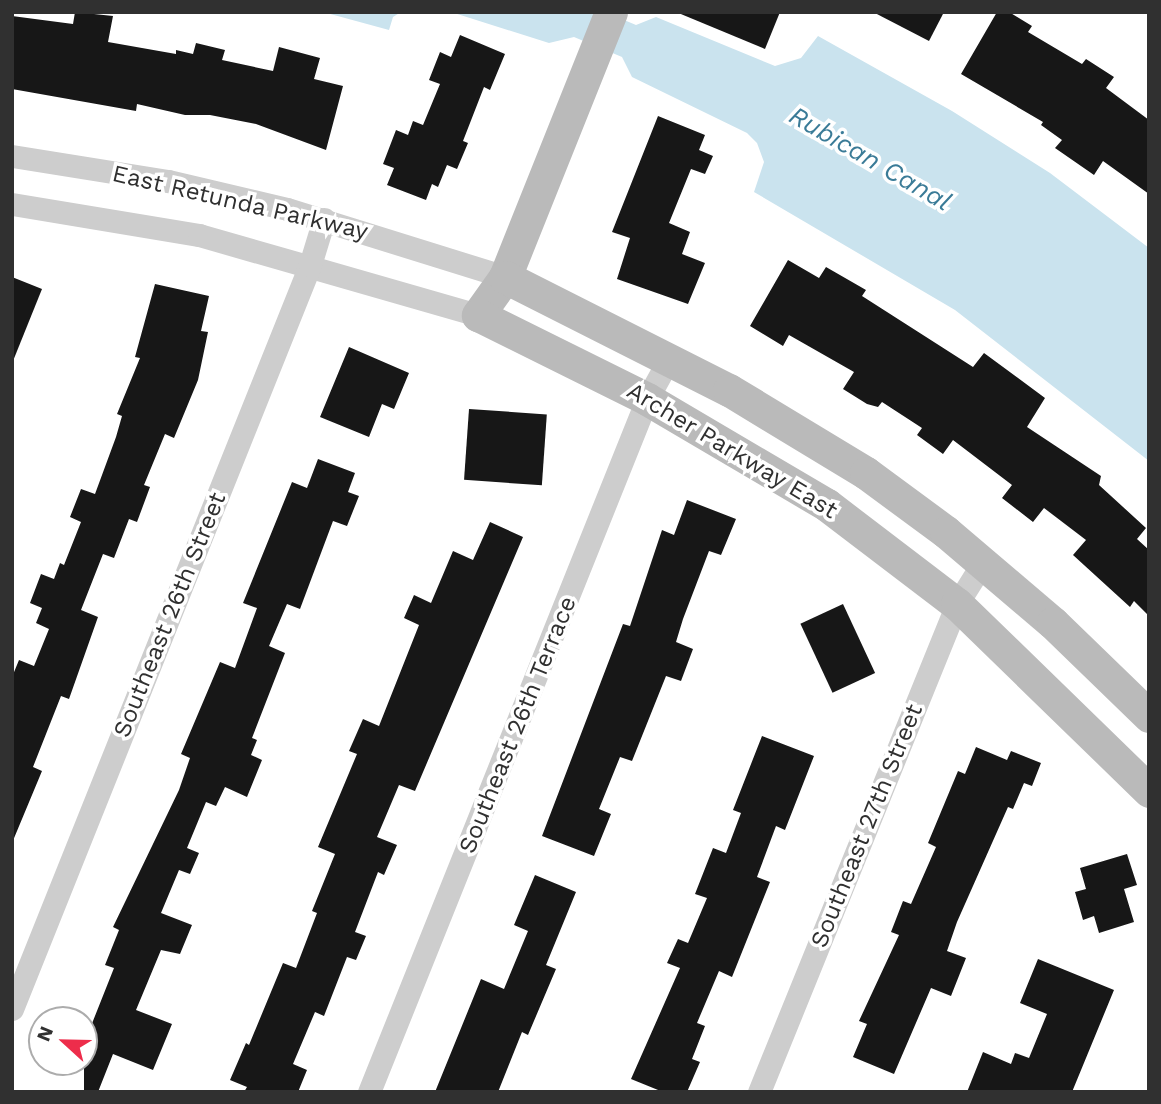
<!DOCTYPE html>
<style>
body{margin:0}
#map{position:relative;width:1161px;height:1104px;overflow:hidden;background:#fff;font-family:"Work Sans",sans-serif}
div>[style]{position:absolute}
.water>*{inset:0;background:#cae3ee}
.building>*{inset:0;background:#171717;transform-origin:0 0}
.street>*{height:23px;margin:-11.5px;padding:0 11.5px;transform-origin:11.5px;border-radius:11.5px;background:#cdcdcd}
.secondary>*{height:33px;margin:-16.5px;padding:0 16.5px;transform-origin:16.5px;border-radius:16.5px;background:#bababa}
span{translate:-50% -50%;white-space:nowrap;text-align:center;line-height:1.15;-webkit-text-stroke:7px #fff;paint-order:stroke}
.street-label{font-size:24px;color:#303030}
.water-label{font-size:26px;color:#3a7b97;font-style:italic}
.frame{position:absolute;inset:0;border:14px solid #303030;pointer-events:none}
.north{position:absolute;left:28px;top:1006px;width:70px;height:70px;box-sizing:border-box;background:#fff;border:2px solid #acacac;border-radius:50%;rotate:292deg;font-size:19px;font-weight:700;line-height:28px;text-align:center;color:#303030}
.north::after{content:'';display:block;margin:auto;width:24px;height:32px;background:#ed2d4b;clip-path:polygon(50% 0,100% 100%,50% 72%,0 100%)}
</style>
<div id="map">
<div class="water">
<i style="clip-path:polygon(323px 12px,401px 12px,393px 17px,389px 30px)"></i>
<i style="clip-path:polygon(451px 12px,605px 12px,636px 25px,656px 17px,775px 66px,801px 58px,818px 36px,952px 111px,1050px 173px,1149px 248px,1149px 461px,955px 310px,754px 192px,764px 162px,757px 143px,747px 133px,632px 77px,622px 57px,574px 37px,549px 43px)"></i>
</div>
<div class="building">
<i style="clip-path:polygon(75px 12px,113px 16px,108px 42px,176px 54px,176px 50px,193px 54px,196px 43px,225px 50px,222px 60px,273px 71px,279px 47px,320px 58px,314px 79px,343px 86px,326px 150px,256px 124px,210px 115px,185px 115px,137px 104px,136px 111px,12px 89px,12px 16px,73px 24px)"></i>
<i style="clip-path:polygon(676px 12px,780px 12px,765px 49px)"></i>
<i style="clip-path:polygon(873px 12px,944px 12px,929px 41px)"></i>
<i style="clip-path:polygon(997px 12px,1009px 12px,1032px 26px,1028px 32px,1082px 64px,1086px 59px,1114px 77px,1106px 88px,1149px 120px,1149px 194px,1103px 161px,1094px 175px,1055px 148px,1062px 140px,1041px 125px,1043px 122px,961px 74px)"></i>
<i style="clip-path:polygon(460px 35px,505px 54px,490px 90px,484px 87px,463px 141px,468px 143px,457px 169px,447px 165px,438px 187px,432px 184px,426px 200px,387px 185px,394px 168px,383px 164px,396px 130px,408px 135px,413px 121px,423px 125px,440px 84px,429px 80px,440px 52px,451px 57px)"></i>
<i style="clip-path:polygon(658px 116px,705px 135px,699px 150px,713px 156px,705px 174px,691px 169px,669px 223px,690px 232px,682px 254px,705px 263px,688px 304px,617px 279px,630px 238px,612px 232px)"></i>
<i style="clip-path:polygon(788px 260px,819px 278px,826px 267px,866px 290px,862px 296px,973px 367px,984px 353px,1045px 398px,1027px 427px,1101px 476px,1099px 485px,1146px 528px,1137px 539px,1149px 550px,1149px 616px,1134px 601px,1130px 607px,1073px 555px,1086px 540px,1044px 508px,1033px 522px,1002px 498px,1012px 485px,953px 440px,943px 454px,917px 435px,922px 428px,882px 402px,878px 407px,867px 404px,843px 389px,854px 372px,789px 335px,783px 346px,750px 326px)"></i>
<i style="clip-path:polygon(12px 277px,42px 289px,13px 361px,12px 361px)"></i>
<i style="clip-path:polygon(155px 284px,209px 296px,201px 331px,208px 332px,198px 380px,174px 438px,165px 434px,144px 485px,150px 487px,137px 522px,129px 519px,114px 558px,103px 554px,81px 610px,98px 617px,69px 699px,61px 696px,33px 767px,42px 771px,12px 843px,12px 677px,19px 660px,34px 666px,49px 629px,36px 623px,42px 608px,30px 603px,41px 574px,54px 579px,60px 563px,64px 565px,81px 522px,70px 517px,81px 489px,95px 494px,116px 437px,122px 416px,117px 414px,140px 358px,135px 357px)"></i>
<i style="clip-path:polygon(349px 347px,409px 373px,394px 409px,382px 404px,369px 437px,320px 417px)"></i>
<i style="left:469px;top:409px;width:78px;height:71px;rotate:4deg"></i>
<i style="clip-path:polygon(318px 459px,355px 473px,348px 492px,359px 496px,347px 526px,333px 521px,300px 609px,287px 604px,269px 646px,285px 653px,252px 738px,257px 740px,251px 755px,262px 760px,247px 797px,225px 787px,216px 806px,206px 802px,187px 848px,199px 853px,190px 874px,179px 870px,161px 913px,192px 925px,180px 954px,161px 950px,136px 1010px,172px 1024px,153px 1070px,113px 1054px,98px 1092px,84px 1092px,84px 1024px,91px 1026px,114px 968px,105px 965px,119px 930px,113px 927px,179px 790px,190px 758px,181px 754px,220px 662px,235px 668px,257px 608px,243px 603px,292px 482px,307px 488px)"></i>
<i style="clip-path:polygon(687px 500px,736px 519px,721px 555px,709px 551px,683px 619px,676px 642px,693px 649px,681px 681px,666px 676px,632px 761px,620px 757px,599px 809px,611px 814px,594px 856px,542px 836px,623px 624px,630px 626px,662px 530px,674px 535px)"></i>
<i style="clip-path:polygon(490px 522px,523px 537px,415px 791px,399px 785px,377px 837px,397px 845px,384px 875px,378px 872px,355px 932px,366px 936px,356px 960px,347px 957px,324px 1016px,315px 1012px,293px 1064px,307px 1070px,298px 1092px,244px 1092px,247px 1087px,230px 1080px,246px 1043px,249px 1045px,283px 963px,296px 968px,317px 913px,312px 911px,335px 854px,318px 847px,357px 754px,349px 751px,363px 719px,379px 726px,419px 625px,404px 618px,414px 595px,431px 603px,453px 551px,473px 560px)"></i>
<i style="left:843px;top:604px;width:76px;height:47px;rotate:65deg"></i>
<i style="clip-path:polygon(762px 736px,814px 756px,785px 830px,776px 826px,757px 877px,770px 882px,732px 977px,719px 971px,697px 1023px,705px 1026px,692px 1059px,700px 1062px,687px 1092px,663px 1092px,631px 1079px,680px 968px,667px 963px,678px 939px,688px 943px,707px 898px,695px 894px,713px 848px,726px 853px,741px 813px,733px 810px)"></i>
<i style="clip-path:polygon(976px 747px,1007px 760px,1011px 751px,1041px 763px,1032px 786px,1024px 783px,1013px 809px,1008px 807px,957px 922px,947px 951px,966px 958px,951px 996px,931px 988px,894px 1074px,853px 1057px,867px 1024px,859px 1021px,899px 935px,891px 932px,903px 901px,911px 904px,936px 847px,928px 843px,958px 771px,965px 774px)"></i>
<i style="clip-path:polygon(1127px 854px,1137px 885px,1124px 889px,1134px 922px,1099px 933px,1094px 916px,1083px 920px,1075px 892px,1086px 889px,1080px 868px)"></i>
<i style="clip-path:polygon(535px 875px,576px 892px,546px 965px,556px 969px,528px 1035px,522px 1032px,498px 1092px,435px 1092px,481px 979px,504px 989px,528px 931px,514px 925px)"></i>
<i style="clip-path:polygon(1038px 959px,1114px 990px,1072px 1092px,967px 1092px,983px 1052px,1011px 1064px,1015px 1053px,1029px 1058px,1047px 1014px,1020px 1003px)"></i>
</div>
<div class="street">
<i style="left:12px;top:156px;width:158px;rotate:9.1deg"></i>
<i style="left:168px;top:181px;width:122px;rotate:13.2deg"></i>
<i style="left:287px;top:209px;width:228px;rotate:17.3deg"></i>
<i style="left:12px;top:204px;width:190px;rotate:9.4deg"></i>
<i style="left:199px;top:235px;width:290px;rotate:16deg"></i>
<i style="left:12px;top:1009px;width:801px;rotate:-68.17deg"></i>
<i style="left:310px;top:265px;width:48px;rotate:-73.1deg"></i>
<i style="left:369px;top:1092px;width:747px;rotate:-68.14deg"></i>
<i style="left:647px;top:399px;width:46px;rotate:-61.2deg"></i>
<i style="left:759px;top:1092px;width:527px;rotate:-67.92deg"></i>
<i style="left:957px;top:604px;width:47px;rotate:-58deg"></i>
</div>
<div class="secondary">
<i style="left:611px;top:12px;width:285px;rotate:111.8deg"></i>
<i style="left:505px;top:277px;width:47px;rotate:125.4deg"></i>
<i style="left:478px;top:315px;width:189px;rotate:26.4deg"></i>
<i style="left:647px;top:399px;width:209px;rotate:30.5deg"></i>
<i style="left:827px;top:505px;width:163px;rotate:37.3deg"></i>
<i style="left:957px;top:604px;width:268px;rotate:44.2deg"></i>
<i style="left:505px;top:277px;width:251px;rotate:26.8deg"></i>
<i style="left:729px;top:390px;width:160px;rotate:31.2deg"></i>
<i style="left:866px;top:473px;width:99px;rotate:36.4deg"></i>
<i style="left:946px;top:532px;width:140px;rotate:40.4deg"></i>
<i style="left:1053px;top:623px;width:134px;rotate:44.1deg"></i>
</div>
<div class="street-label">
<span style="left:240px;top:203px;rotate:13deg">East Retunda Parkway</span>
<span style="left:732px;top:451px;rotate:31deg">Archer Parkway East</span>
<span style="left:170px;top:615px;rotate:-68deg">Southeast 26th Street</span>
<span style="left:518px;top:725px;rotate:-68deg">Southeast 26th Terrace</span>
<span style="left:867px;top:826px;rotate:-68deg">Southeast 27th Street</span>
</div>
<div class="water-label">
<span style="left:870px;top:159px;rotate:30deg">Rubican Canal</span>
</div>
<div class="frame"></div>
<div class="north">N</div>
</div>
